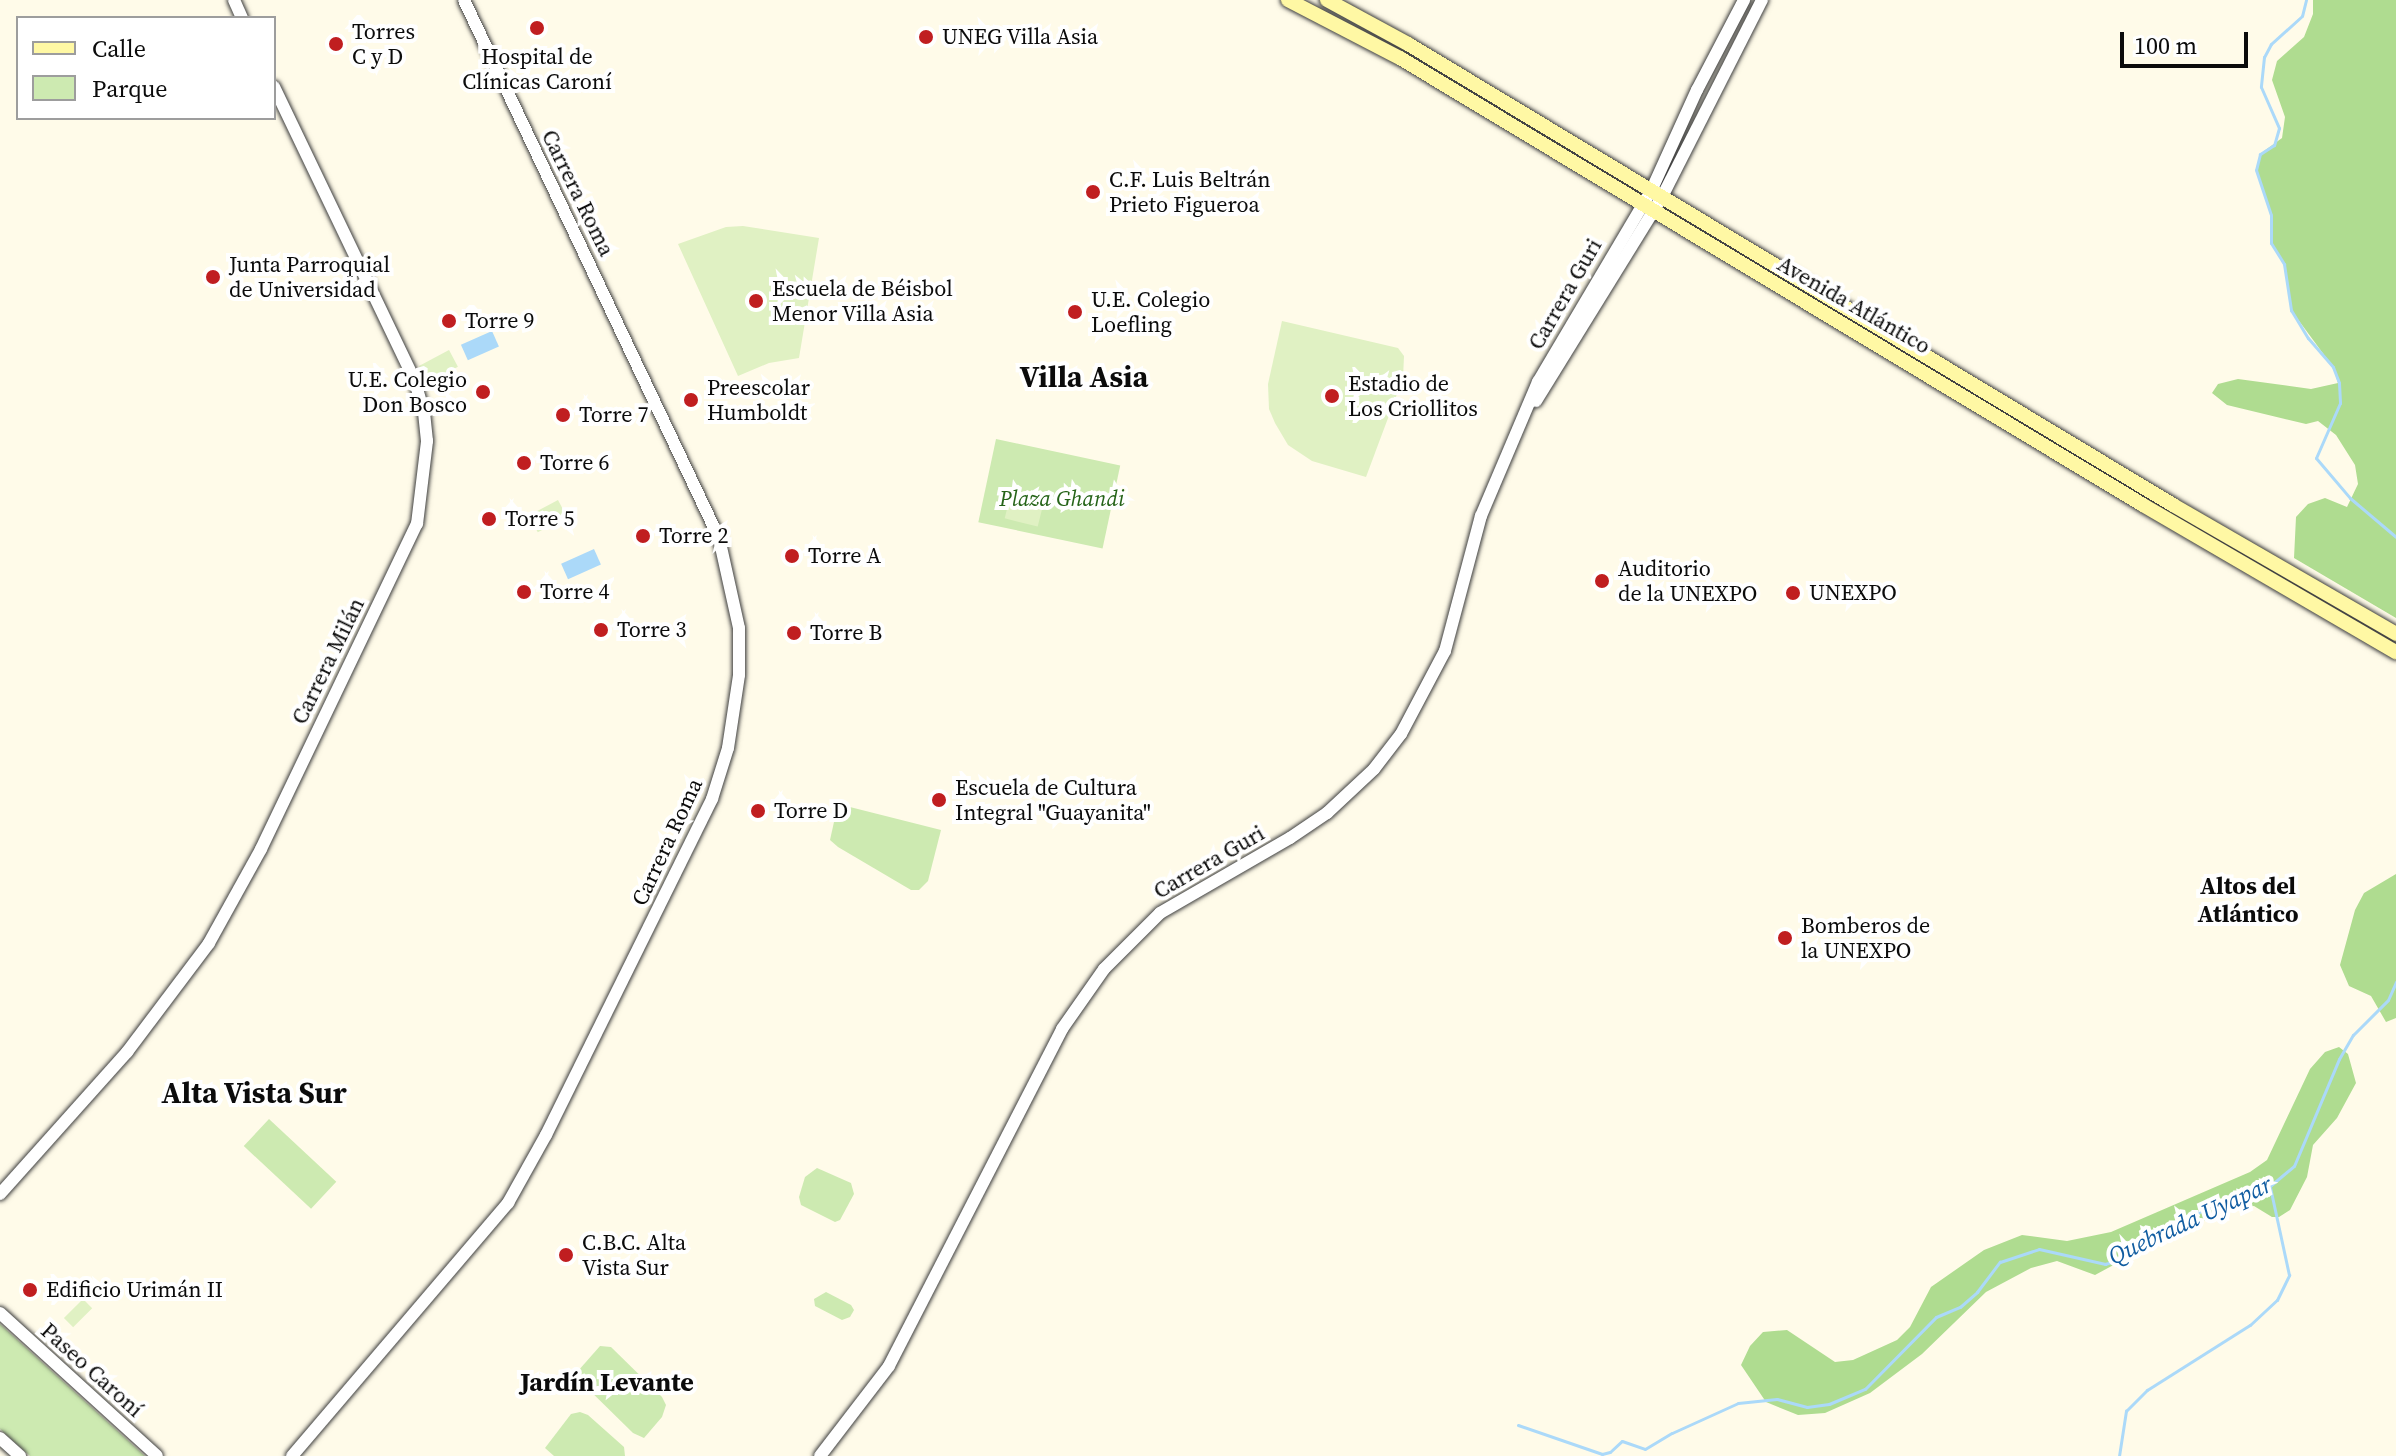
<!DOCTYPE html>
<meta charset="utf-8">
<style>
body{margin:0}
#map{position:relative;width:2396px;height:1456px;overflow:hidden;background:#fffbe9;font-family:"Source Serif 4",serif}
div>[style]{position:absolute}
.green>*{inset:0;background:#cdeab1;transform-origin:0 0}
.forest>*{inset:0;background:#afdc90}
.pitch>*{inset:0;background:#e0f1c3;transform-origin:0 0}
.water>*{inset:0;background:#abd9f9;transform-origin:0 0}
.stream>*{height:3px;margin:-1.5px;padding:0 1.5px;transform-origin:1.5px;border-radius:1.5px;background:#abd9f9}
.roads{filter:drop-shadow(0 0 2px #3e3e3e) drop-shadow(0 0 2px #3e3e3e)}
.tertiary>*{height:12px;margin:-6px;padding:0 6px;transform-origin:6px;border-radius:6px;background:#fff}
.secondary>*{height:14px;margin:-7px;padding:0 7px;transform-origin:7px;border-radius:7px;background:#fff8a4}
.dots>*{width:22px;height:22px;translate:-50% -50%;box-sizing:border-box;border:4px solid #fff;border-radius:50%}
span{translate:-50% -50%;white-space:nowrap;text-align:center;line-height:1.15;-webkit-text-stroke:8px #fff;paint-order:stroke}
.poi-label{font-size:22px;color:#0b0b0b}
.left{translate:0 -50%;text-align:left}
.right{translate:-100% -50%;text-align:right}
.street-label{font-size:22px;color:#0b0b0b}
.park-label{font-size:22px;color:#266419;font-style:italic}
.neighbourhood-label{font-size:24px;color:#0b0b0b;font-weight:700}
.water-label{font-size:24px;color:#105ca1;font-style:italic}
.quarter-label{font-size:26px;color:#0b0b0b;font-weight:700}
.district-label{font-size:30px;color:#0b0b0b;font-weight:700}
.legend{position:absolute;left:16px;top:16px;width:260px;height:104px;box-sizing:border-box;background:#fff;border:2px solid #9d9d9d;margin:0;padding:10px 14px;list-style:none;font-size:24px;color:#0b0b0b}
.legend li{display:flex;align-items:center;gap:16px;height:40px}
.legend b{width:40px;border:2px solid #9d9d9d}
.scale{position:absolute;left:2120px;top:32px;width:128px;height:36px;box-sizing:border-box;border:4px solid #0b0b0b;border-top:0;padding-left:10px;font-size:24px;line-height:28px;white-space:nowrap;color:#0b0b0b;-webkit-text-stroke:6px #fff;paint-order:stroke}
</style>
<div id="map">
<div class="green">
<i style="left:996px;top:439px;width:127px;height:85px;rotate:12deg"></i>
<i style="clip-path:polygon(838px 804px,941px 830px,928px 881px,919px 890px,911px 890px,838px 847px,830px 840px)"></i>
<i style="left:269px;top:1119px;width:92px;height:37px;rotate:43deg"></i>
<i style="clip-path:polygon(817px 1168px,851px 1183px,854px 1194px,840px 1220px,835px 1222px,801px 1205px,799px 1197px,805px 1177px)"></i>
<i style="clip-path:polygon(826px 1292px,851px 1305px,854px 1310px,850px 1317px,842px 1320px,815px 1306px,814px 1299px)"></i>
<i style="clip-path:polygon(0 1324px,145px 1456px,30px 1456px,0 1429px)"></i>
<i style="clip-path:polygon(600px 1346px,611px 1347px,662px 1397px,666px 1405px,662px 1417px,644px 1438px,633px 1433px,578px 1379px,578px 1371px)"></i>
<i style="clip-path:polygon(580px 1412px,588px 1415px,624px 1447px,625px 1456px,554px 1456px,545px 1448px,571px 1414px)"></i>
</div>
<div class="forest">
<i style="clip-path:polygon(2313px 0,2396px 0,2396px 618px,2294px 558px,2296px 517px,2308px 504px,2325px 498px,2347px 507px,2358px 484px,2355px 465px,2336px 435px,2318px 421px,2306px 424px,2227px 405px,2212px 393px,2218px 384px,2238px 379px,2311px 389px,2338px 383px,2333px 367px,2291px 310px,2284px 264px,2271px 243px,2271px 215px,2256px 170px,2260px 154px,2282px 138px,2285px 117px,2272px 80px,2277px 61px,2304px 37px,2313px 14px)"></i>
<i style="clip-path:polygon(2396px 874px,2396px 1018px,2386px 1022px,2371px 996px,2349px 986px,2340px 965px,2355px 910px,2364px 893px)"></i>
<i style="clip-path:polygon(2339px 1047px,2348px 1054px,2356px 1083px,2337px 1118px,2313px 1145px,2307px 1177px,2290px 1210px,2279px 1217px,2272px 1217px,2254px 1206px,2235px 1208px,2171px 1234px,2095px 1275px,2057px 1261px,2031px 1268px,1986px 1292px,1922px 1354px,1870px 1393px,1825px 1413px,1798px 1415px,1766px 1402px,1741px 1365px,1750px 1346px,1763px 1332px,1787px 1330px,1835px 1362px,1853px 1360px,1897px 1340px,1910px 1327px,1931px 1287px,1984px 1250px,2022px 1235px,2067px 1241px,2111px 1232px,2250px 1172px,2267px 1160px,2310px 1069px,2325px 1052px)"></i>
</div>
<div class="pitch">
<i style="clip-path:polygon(743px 226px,819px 238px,799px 358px,769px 363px,738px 376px,678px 244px,726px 227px)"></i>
<i style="clip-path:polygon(1282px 321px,1398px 348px,1404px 356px,1403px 378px,1366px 477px,1312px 461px,1288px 445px,1275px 423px,1269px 409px,1268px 384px)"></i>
<i style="left:449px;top:350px;width:19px;height:34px;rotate:62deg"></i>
<i style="left:1010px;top:497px;width:34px;height:22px;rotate:14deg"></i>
<i style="left:558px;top:500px;width:19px;height:33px;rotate:62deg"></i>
<i style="left:83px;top:1299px;width:13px;height:27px;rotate:45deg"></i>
</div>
<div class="water">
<i style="left:492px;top:331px;width:17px;height:34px;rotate:66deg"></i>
<i style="left:594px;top:549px;width:17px;height:36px;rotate:66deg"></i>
</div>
<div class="stream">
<i style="left:2306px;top:0;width:16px;rotate:104deg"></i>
<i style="left:2302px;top:16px;width:42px;rotate:137.9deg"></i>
<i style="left:2271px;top:44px;width:15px;rotate:118deg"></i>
<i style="left:2264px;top:57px;width:30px;rotate:96deg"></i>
<i style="left:2261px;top:87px;width:45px;rotate:66.3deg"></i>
<i style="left:2279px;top:128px;width:18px;rotate:106deg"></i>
<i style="left:2274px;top:145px;width:17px;rotate:147deg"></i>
<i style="left:2260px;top:154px;width:16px;rotate:104deg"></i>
<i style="left:2256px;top:170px;width:47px;rotate:71.6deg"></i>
<i style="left:2271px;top:215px;width:28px;rotate:90deg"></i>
<i style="left:2271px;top:243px;width:25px;rotate:58deg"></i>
<i style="left:2284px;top:264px;width:47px;rotate:81.3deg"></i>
<i style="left:2291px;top:310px;width:33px;rotate:59deg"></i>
<i style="left:2308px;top:338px;width:38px;rotate:49deg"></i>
<i style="left:2333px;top:367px;width:17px;rotate:69deg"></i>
<i style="left:2339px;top:383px;width:20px;rotate:87deg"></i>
<i style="left:2340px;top:403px;width:60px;rotate:113.6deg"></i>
<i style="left:2316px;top:458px;width:52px;rotate:49.6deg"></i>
<i style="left:2350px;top:498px;width:60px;rotate:40.3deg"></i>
<i style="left:1518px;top:1425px;width:89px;rotate:19deg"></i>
<i style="left:1602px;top:1454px;width:8px;rotate:-14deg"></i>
<i style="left:1610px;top:1452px;width:16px;rotate:-43deg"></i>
<i style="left:1622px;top:1441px;width:24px;rotate:19deg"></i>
<i style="left:1645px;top:1449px;width:31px;rotate:-31deg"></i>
<i style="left:1672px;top:1433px;width:72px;rotate:-24.4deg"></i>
<i style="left:1738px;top:1403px;width:39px;rotate:-6deg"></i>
<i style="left:1777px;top:1399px;width:31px;rotate:15deg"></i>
<i style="left:1807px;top:1407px;width:22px;rotate:-8deg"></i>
<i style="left:1829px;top:1404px;width:39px;rotate:-23deg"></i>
<i style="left:1865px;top:1389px;width:101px;rotate:-45.4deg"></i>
<i style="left:1936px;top:1317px;width:26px;rotate:-23deg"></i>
<i style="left:1960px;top:1307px;width:23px;rotate:-41deg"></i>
<i style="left:1977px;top:1292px;width:38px;rotate:-53deg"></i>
<i style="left:2000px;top:1262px;width:41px;rotate:-18.4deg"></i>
<i style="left:2039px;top:1249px;width:68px;rotate:12.8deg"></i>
<i style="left:2105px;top:1264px;width:16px;rotate:-18deg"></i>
<i style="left:2120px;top:1259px;width:21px;rotate:-39deg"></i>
<i style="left:2136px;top:1246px;width:68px;rotate:-28.8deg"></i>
<i style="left:2196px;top:1213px;width:79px;rotate:-20deg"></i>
<i style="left:2270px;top:1186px;width:31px;rotate:-40deg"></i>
<i style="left:2294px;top:1166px;width:116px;rotate:-67.2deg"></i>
<i style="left:2339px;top:1059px;width:28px;rotate:-60deg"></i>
<i style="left:2353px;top:1035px;width:49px;rotate:-45deg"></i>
<i style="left:2388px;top:1000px;width:20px;rotate:-66deg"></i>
<i style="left:2119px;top:1456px;width:46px;rotate:-81.2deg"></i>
<i style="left:2126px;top:1411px;width:30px;rotate:-45deg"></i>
<i style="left:2147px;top:1390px;width:122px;rotate:-32.3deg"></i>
<i style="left:2250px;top:1325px;width:37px;rotate:-43deg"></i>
<i style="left:2277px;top:1300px;width:28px;rotate:-64deg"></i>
<i style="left:2289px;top:1275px;width:90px;rotate:-102.2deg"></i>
</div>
<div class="roads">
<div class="tertiary">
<i style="left:234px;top:0;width:20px;rotate:66deg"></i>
<i style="left:1536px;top:401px;width:242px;rotate:-58.3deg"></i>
<i style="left:1663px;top:195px;width:219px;rotate:-63.1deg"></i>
<i style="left:0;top:1194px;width:191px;rotate:-48.2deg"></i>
<i style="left:127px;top:1052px;width:136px;rotate:-53deg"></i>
<i style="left:209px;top:943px;width:107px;rotate:-61deg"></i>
<i style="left:261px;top:849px;width:361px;rotate:-64.4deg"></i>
<i style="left:417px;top:524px;width:84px;rotate:-83.1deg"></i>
<i style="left:427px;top:441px;width:28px;rotate:-96deg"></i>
<i style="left:424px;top:413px;width:35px;rotate:-106deg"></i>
<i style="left:414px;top:379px;width:324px;rotate:-115.6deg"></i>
<i style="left:0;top:1313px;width:212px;rotate:42.3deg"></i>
<i style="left:0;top:1438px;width:27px;rotate:42deg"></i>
<i style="left:292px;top:1456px;width:333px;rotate:-49.5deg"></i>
<i style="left:508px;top:1203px;width:78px;rotate:-60.8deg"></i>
<i style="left:546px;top:1135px;width:375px;rotate:-63.7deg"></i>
<i style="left:712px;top:799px;width:53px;rotate:-72.6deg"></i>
<i style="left:728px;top:748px;width:74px;rotate:-81.4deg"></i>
<i style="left:739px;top:675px;width:47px;rotate:-90deg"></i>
<i style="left:739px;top:628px;width:92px;rotate:-102.5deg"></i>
<i style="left:719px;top:538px;width:595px;rotate:-115.36deg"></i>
<i style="left:820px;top:1456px;width:113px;rotate:-52.5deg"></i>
<i style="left:889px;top:1366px;width:379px;rotate:-62.8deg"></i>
<i style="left:1062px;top:1029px;width:73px;rotate:-55deg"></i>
<i style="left:1104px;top:969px;width:79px;rotate:-45deg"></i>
<i style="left:1160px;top:913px;width:150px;rotate:-30deg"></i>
<i style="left:1290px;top:838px;width:45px;rotate:-34deg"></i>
<i style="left:1327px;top:813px;width:64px;rotate:-43.1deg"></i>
<i style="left:1374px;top:769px;width:44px;rotate:-52.4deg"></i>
<i style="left:1401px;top:734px;width:94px;rotate:-62.1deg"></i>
<i style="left:1445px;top:651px;width:140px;rotate:-75.1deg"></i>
<i style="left:1481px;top:516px;width:146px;rotate:-67deg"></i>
<i style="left:1538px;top:382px;width:224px;rotate:-59.4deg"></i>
<i style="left:1652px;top:189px;width:109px;rotate:-65.6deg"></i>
<i style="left:1697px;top:90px;width:102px;rotate:-62.4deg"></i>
</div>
<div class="secondary">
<i style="left:1288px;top:0;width:126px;rotate:27.4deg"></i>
<i style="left:1400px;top:58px;width:867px;rotate:31.03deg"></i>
<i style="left:2143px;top:505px;width:293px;rotate:30.2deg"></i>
<i style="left:1327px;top:0;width:92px;rotate:28.5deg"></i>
<i style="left:1408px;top:44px;width:893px;rotate:31.07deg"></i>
<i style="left:2173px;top:505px;width:258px;rotate:30deg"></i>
</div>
</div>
<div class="dots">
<i style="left:537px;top:28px;background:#c01e20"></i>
<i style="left:926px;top:37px;background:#c01e20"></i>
<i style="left:336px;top:44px;background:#c01e20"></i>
<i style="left:1093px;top:192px;background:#c01e20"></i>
<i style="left:213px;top:277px;background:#c01e20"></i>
<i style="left:756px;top:301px;background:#c01e20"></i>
<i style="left:1075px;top:312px;background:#c01e20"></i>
<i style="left:449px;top:321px;background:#c01e20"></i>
<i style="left:483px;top:392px;background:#c01e20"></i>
<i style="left:1332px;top:396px;background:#c01e20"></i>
<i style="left:691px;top:400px;background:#c01e20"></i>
<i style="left:563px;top:415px;background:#c01e20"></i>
<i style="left:524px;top:463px;background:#c01e20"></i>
<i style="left:489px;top:519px;background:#c01e20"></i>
<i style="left:643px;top:536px;background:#c01e20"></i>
<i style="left:792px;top:556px;background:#c01e20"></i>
<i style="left:1602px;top:581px;background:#c01e20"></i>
<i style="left:524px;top:592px;background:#c01e20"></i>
<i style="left:1793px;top:593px;background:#c01e20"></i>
<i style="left:601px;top:630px;background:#c01e20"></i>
<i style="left:794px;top:633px;background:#c01e20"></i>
<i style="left:939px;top:800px;background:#c01e20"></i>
<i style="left:758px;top:811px;background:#c01e20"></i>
<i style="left:1785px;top:938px;background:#c01e20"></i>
<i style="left:566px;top:1255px;background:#c01e20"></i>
<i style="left:30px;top:1290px;background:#c01e20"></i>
</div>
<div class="poi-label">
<span class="left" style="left:352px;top:44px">Torres<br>C y D</span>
<span class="left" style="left:942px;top:37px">UNEG Villa Asia</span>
<span style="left:537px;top:69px">Hospital de<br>Clínicas Caroní</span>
<span class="left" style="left:1109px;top:192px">C.F. Luis Beltrán<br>Prieto Figueroa</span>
<span class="left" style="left:229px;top:277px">Junta Parroquial<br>de Universidad</span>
<span class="left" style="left:772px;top:301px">Escuela de Béisbol<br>Menor Villa Asia</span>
<span class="left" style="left:1091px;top:312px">U.E. Colegio<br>Loefling</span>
<span class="left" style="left:465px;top:321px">Torre 9</span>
<span class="right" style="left:467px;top:392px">U.E. Colegio<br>Don Bosco</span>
<span class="left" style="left:1348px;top:396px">Estadio de<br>Los Criollitos</span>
<span class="left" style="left:707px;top:400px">Preescolar<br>Humboldt</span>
<span class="left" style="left:579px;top:415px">Torre 7</span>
<span class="left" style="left:540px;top:463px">Torre 6</span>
<span class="left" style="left:505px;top:519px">Torre 5</span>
<span class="left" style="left:659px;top:536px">Torre 2</span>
<span class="left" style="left:808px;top:556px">Torre A</span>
<span class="left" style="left:1618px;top:581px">Auditorio<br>de la UNEXPO</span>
<span class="left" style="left:540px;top:592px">Torre 4</span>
<span class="left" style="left:1809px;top:593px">UNEXPO</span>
<span class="left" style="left:617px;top:630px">Torre 3</span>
<span class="left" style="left:810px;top:633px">Torre B</span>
<span class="left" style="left:955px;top:800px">Escuela de Cultura<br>Integral "Guayanita"</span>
<span class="left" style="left:774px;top:811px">Torre D</span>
<span class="left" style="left:1801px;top:938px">Bomberos de<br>la UNEXPO</span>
<span class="left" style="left:582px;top:1255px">C.B.C. Alta<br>Vista Sur</span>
<span class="left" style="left:46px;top:1290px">Edificio Urimán II</span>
</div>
<div class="street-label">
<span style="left:578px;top:193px;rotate:64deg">Carrera Roma</span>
<span style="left:1565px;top:294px;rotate:-60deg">Carrera Guri</span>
<span style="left:1854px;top:305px;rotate:30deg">Avenida Atlántico</span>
<span style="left:328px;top:661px;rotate:-64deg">Carrera Milán</span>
<span style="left:667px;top:842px;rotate:-65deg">Carrera Roma</span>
<span style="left:1209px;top:862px;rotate:-30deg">Carrera Guri</span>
<span style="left:92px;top:1370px;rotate:42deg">Paseo Caroní</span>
</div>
<div class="park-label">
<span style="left:1062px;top:499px">Plaza Ghandi</span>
</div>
<div class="neighbourhood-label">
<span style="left:2248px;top:900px">Altos del<br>Atlántico</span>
</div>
<div class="water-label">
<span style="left:2190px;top:1220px;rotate:-25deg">Quebrada Uyapar</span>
</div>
<div class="quarter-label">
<span style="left:607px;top:1383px">Jardín Levante</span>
</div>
<div class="district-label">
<span style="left:1084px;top:377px">Villa Asia</span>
<span style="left:254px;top:1093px">Alta Vista Sur</span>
</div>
<ul class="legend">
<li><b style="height:10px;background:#fff8a4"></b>Calle</li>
<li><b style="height:22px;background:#cdeab1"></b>Parque</li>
</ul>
<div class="scale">100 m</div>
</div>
